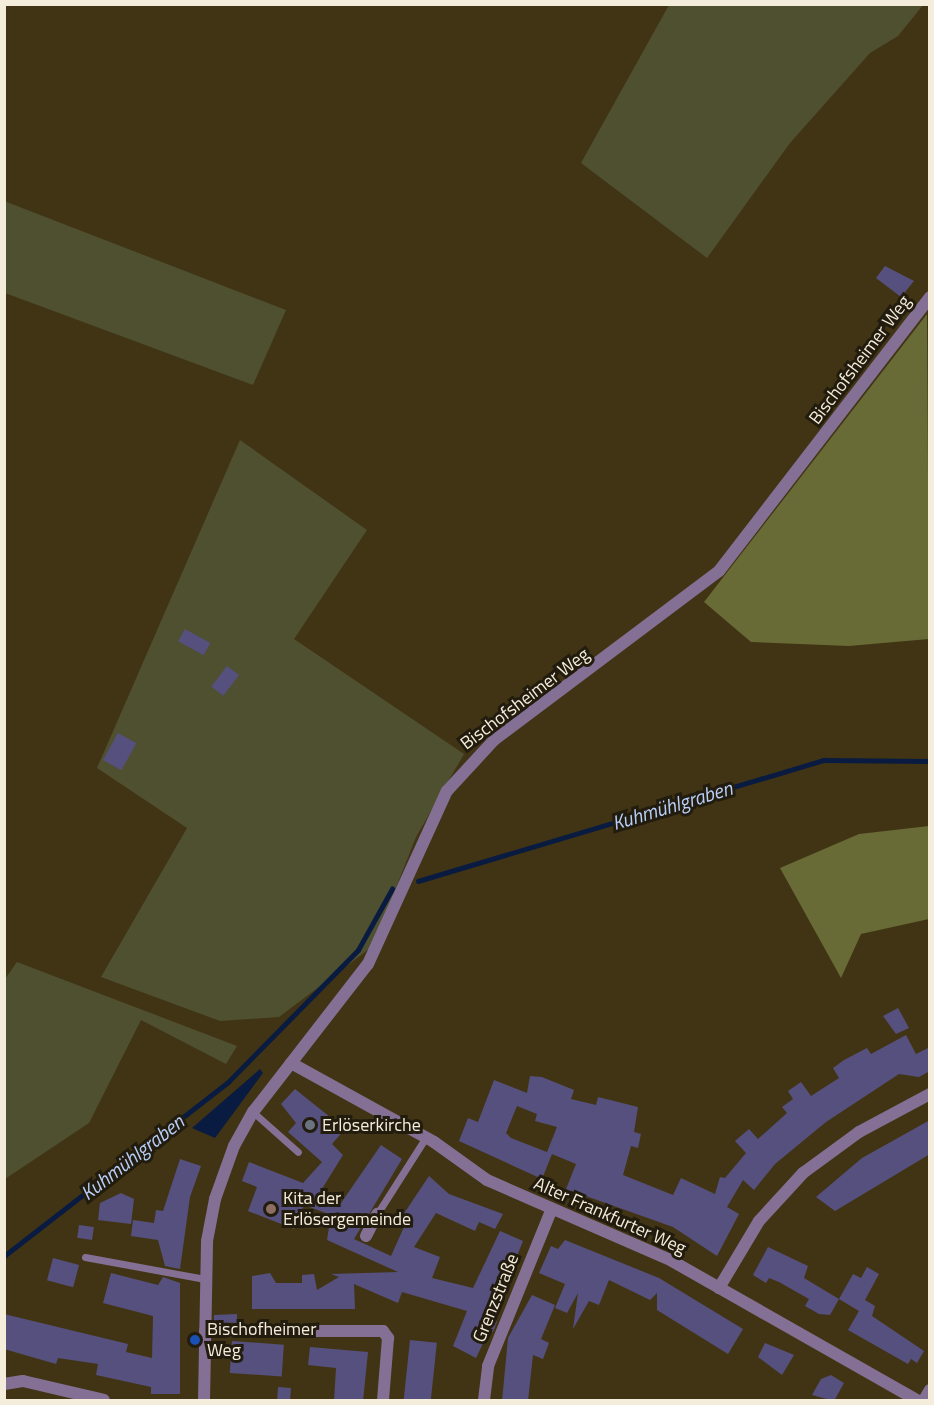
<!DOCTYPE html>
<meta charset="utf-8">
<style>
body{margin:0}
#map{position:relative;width:934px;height:1405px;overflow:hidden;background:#413415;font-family:"Titillium Web",sans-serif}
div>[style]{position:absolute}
.green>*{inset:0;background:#4e5030}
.forest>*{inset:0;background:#686b35}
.water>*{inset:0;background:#0a1b41}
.stream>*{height:4.5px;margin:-2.25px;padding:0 2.25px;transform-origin:2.25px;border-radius:2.25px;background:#0a1b41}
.building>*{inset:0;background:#56507e;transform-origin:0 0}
.service>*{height:7px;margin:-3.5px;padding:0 3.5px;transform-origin:3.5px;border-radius:3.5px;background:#857095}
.minor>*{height:12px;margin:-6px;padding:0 6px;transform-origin:6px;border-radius:6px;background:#857095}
.tertiary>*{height:12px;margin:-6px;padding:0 6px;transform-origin:6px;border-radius:6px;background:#857095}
.dots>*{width:16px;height:16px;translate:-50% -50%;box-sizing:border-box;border:3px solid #221c0f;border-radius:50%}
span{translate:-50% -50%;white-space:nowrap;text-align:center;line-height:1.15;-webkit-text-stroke:6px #221c0f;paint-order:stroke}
.street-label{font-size:18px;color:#f5eddb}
.poi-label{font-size:18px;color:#f5eddb}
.left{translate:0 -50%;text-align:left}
.water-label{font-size:20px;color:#b9cff9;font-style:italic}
.frame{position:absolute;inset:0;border:6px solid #f5eddb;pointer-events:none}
</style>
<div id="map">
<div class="green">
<i style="clip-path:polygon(669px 5px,923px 5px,898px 36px,870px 53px,790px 143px,707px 258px,581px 163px)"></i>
<i style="clip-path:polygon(4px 201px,286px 310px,253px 385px,5px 293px)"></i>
<i style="clip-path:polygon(240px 440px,367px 530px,294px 639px,464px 754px,416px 837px,373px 946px,279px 1017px,220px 1021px,101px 977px,187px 828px,97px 768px)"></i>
<i style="clip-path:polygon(17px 962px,237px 1046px,226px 1064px,141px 1020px,89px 1123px,5px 1179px,5px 979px)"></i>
</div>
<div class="forest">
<i style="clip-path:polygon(927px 314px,929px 639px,849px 646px,751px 642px,704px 602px)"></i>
<i style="clip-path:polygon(929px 826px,929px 919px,861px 934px,841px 978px,780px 868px,859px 834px)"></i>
</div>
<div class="water">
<i style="clip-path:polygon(260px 1069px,263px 1073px,215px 1138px,192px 1128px)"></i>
</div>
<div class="stream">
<i style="left:418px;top:881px;width:424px;rotate:-16.6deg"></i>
<i style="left:824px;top:760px;width:106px;rotate:0.5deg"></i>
<i style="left:4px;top:1256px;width:284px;rotate:-37.8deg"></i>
<i style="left:228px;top:1082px;width:185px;rotate:-45.4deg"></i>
<i style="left:358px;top:950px;width:70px;rotate:-60.9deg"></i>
</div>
<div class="building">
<i style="clip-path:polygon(885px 266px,914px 281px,901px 297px,876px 278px)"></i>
<i style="left:185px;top:629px;width:29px;height:14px;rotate:29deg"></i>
<i style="left:227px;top:666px;width:15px;height:26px;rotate:37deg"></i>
<i style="left:118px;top:733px;width:21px;height:31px;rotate:29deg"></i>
<i style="clip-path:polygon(898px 1008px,909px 1028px,896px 1034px,883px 1016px)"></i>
<i style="clip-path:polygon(906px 1035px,916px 1054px,930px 1047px,930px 1071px,919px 1077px,899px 1074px,826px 1122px,775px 1164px,754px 1190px,743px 1180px,727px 1207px,739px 1214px,717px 1256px,673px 1227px,566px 1189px,576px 1164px,547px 1152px,557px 1127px,535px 1121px,537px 1114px,517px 1106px,506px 1133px,511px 1138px,552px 1154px,542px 1179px,459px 1141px,468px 1118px,478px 1122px,494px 1080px,527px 1093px,530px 1076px,542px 1077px,574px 1090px,571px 1099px,596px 1105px,598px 1097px,638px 1107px,634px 1132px,641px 1134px,638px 1148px,631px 1146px,623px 1175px,673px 1195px,681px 1178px,715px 1194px,720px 1177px,725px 1178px,746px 1153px,735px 1141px,749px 1129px,758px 1139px,787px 1113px,782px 1107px,793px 1099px,788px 1091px,801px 1082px,811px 1096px,839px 1078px,833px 1068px,844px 1060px,867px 1048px,871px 1054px)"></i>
<i style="clip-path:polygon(295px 1089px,345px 1129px,332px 1144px,343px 1155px,320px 1192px,339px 1206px,381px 1145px,402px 1159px,354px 1239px,391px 1256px,404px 1227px,401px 1218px,429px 1176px,449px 1194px,503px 1214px,495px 1229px,479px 1222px,475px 1231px,436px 1213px,414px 1247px,440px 1257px,432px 1278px,473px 1288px,500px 1231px,523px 1241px,493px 1316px,497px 1322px,493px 1332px,489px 1331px,476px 1358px,453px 1346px,467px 1311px,402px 1292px,398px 1303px,354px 1284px,355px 1309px,252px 1309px,252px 1276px,270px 1273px,276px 1283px,302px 1283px,302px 1275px,314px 1274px,317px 1290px,339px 1277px,331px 1274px,398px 1272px,327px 1240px,331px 1215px,304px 1205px,294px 1229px,248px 1211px,257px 1187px,242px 1181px,249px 1162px,303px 1183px,322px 1162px,288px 1132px,296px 1123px,281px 1104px)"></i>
<i style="clip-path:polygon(930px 1120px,930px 1154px,835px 1211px,816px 1197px,862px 1158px)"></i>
<i style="clip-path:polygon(180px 1159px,201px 1166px,190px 1197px,180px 1269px,165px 1266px,158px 1240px,131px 1236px,133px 1220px,154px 1223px,156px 1210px,163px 1211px)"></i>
<i style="clip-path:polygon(121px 1193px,134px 1199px,131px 1224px,98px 1220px,100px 1203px)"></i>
<i style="left:79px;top:1225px;width:15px;height:13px;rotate:8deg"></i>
<i style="clip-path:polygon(565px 1240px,659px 1278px,743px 1329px,728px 1354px,657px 1310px,657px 1293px,650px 1300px,609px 1280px,599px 1305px,589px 1301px,573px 1329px,578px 1293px,567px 1313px,555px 1308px,565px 1284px,539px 1273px,551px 1246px,558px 1249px)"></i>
<i style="clip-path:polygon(768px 1247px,808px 1266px,804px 1278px,839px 1299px,853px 1274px,861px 1278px,867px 1267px,879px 1274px,865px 1300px,875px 1306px,872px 1316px,924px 1351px,917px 1363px,911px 1359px,908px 1364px,848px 1330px,859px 1311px,839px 1299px,830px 1315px,819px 1314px,805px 1306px,809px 1299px,779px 1282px,769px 1278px,766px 1283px,753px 1275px)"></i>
<i style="left:53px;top:1258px;width:27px;height:23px;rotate:15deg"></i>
<i style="clip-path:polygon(111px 1273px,158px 1285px,163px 1277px,180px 1283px,180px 1394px,151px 1394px,151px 1387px,96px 1375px,98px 1364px,58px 1358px,56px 1364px,4px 1349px,4px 1314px,128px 1344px,126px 1352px,152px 1358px,153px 1316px,103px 1303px)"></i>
<i style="clip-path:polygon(532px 1295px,555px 1305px,541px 1339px,549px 1343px,543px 1359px,533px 1355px,528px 1401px,502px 1401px,508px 1338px)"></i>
<i style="clip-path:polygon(237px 1314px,237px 1323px,214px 1322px,214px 1315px)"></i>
<i style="left:410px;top:1340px;width:27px;height:61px;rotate:6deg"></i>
<i style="left:232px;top:1341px;width:52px;height:32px;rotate:4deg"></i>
<i style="clip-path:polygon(765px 1343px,794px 1355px,782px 1375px,758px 1357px)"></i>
<i style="clip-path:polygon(310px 1347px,368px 1352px,363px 1401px,334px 1401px,336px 1368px,308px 1365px)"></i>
<i style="clip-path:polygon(831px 1375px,844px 1383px,834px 1401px,812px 1395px,821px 1379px)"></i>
<i style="left:278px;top:1387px;width:13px;height:14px;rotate:4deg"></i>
</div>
<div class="service">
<i style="left:253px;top:1112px;width:60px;rotate:41.6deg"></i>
<i style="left:377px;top:1214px;width:91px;rotate:-57.5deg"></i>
<i style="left:85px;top:1257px;width:122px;rotate:10.4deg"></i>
</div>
<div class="minor">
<i style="left:291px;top:1063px;width:163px;rotate:28.9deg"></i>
<i style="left:434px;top:1142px;width:65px;rotate:35.6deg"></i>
<i style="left:487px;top:1180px;width:202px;rotate:23.6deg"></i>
<i style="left:672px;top:1261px;width:282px;rotate:29.6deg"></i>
<i style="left:366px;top:1236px;width:25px;rotate:-63deg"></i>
<i style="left:719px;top:1288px;width:78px;rotate:-59.2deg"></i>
<i style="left:759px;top:1221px;width:65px;rotate:-47.5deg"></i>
<i style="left:803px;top:1173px;width:69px;rotate:-36.2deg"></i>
<i style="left:859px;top:1132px;width:81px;rotate:-28.2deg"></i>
<i style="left:205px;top:1331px;width:178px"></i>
<i style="left:383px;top:1331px;width:9px;rotate:54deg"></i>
<i style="left:388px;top:1338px;width:62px;rotate:94.6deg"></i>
<i style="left:4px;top:1384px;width:19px;rotate:-9deg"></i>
<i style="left:23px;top:1381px;width:83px;rotate:13.2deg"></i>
<i style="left:484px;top:1400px;width:34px;rotate:-83deg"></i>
<i style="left:488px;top:1366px;width:167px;rotate:-67.9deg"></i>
<i style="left:924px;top:1400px;width:12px;rotate:-59deg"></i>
</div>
<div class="tertiary">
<i style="left:204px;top:1400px;width:159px;rotate:-88.9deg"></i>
<i style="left:207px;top:1241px;width:43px;rotate:-79.2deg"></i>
<i style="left:215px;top:1199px;width:56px;rotate:-70.3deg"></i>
<i style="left:234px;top:1146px;width:39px;rotate:-61deg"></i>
<i style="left:253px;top:1112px;width:187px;rotate:-52.2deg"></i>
<i style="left:368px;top:964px;width:190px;rotate:-65.5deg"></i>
<i style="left:447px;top:791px;width:69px;rotate:-47.3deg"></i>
<i style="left:494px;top:740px;width:281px;rotate:-36.9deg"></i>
<i style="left:719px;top:571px;width:346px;rotate:-52.4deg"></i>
</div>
<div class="dots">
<i style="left:310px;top:1125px;background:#6b7280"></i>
<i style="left:271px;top:1209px;background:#8d6e63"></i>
<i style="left:195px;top:1340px;background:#1a4fb4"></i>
</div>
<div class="street-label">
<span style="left:860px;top:360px;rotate:-53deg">Bischofsheimer Weg</span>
<span style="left:525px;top:699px;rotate:-37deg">Bischofsheimer Weg</span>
<span style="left:610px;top:1216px;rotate:24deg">Alter Frankfurter Weg</span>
<span style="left:496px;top:1298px;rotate:-68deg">Grenzstraße</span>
</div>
<div class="poi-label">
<span class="left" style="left:322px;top:1125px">Erlöserkirche</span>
<span class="left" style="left:283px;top:1209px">Kita der<br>Erlösergemeinde</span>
<span class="left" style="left:207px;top:1340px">Bischofheimer<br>Weg</span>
</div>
<div class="water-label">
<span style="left:672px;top:805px;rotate:-17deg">Kuhmühlgraben</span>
<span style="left:132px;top:1157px;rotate:-38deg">Kuhmühlgraben</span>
</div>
<div class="frame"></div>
</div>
